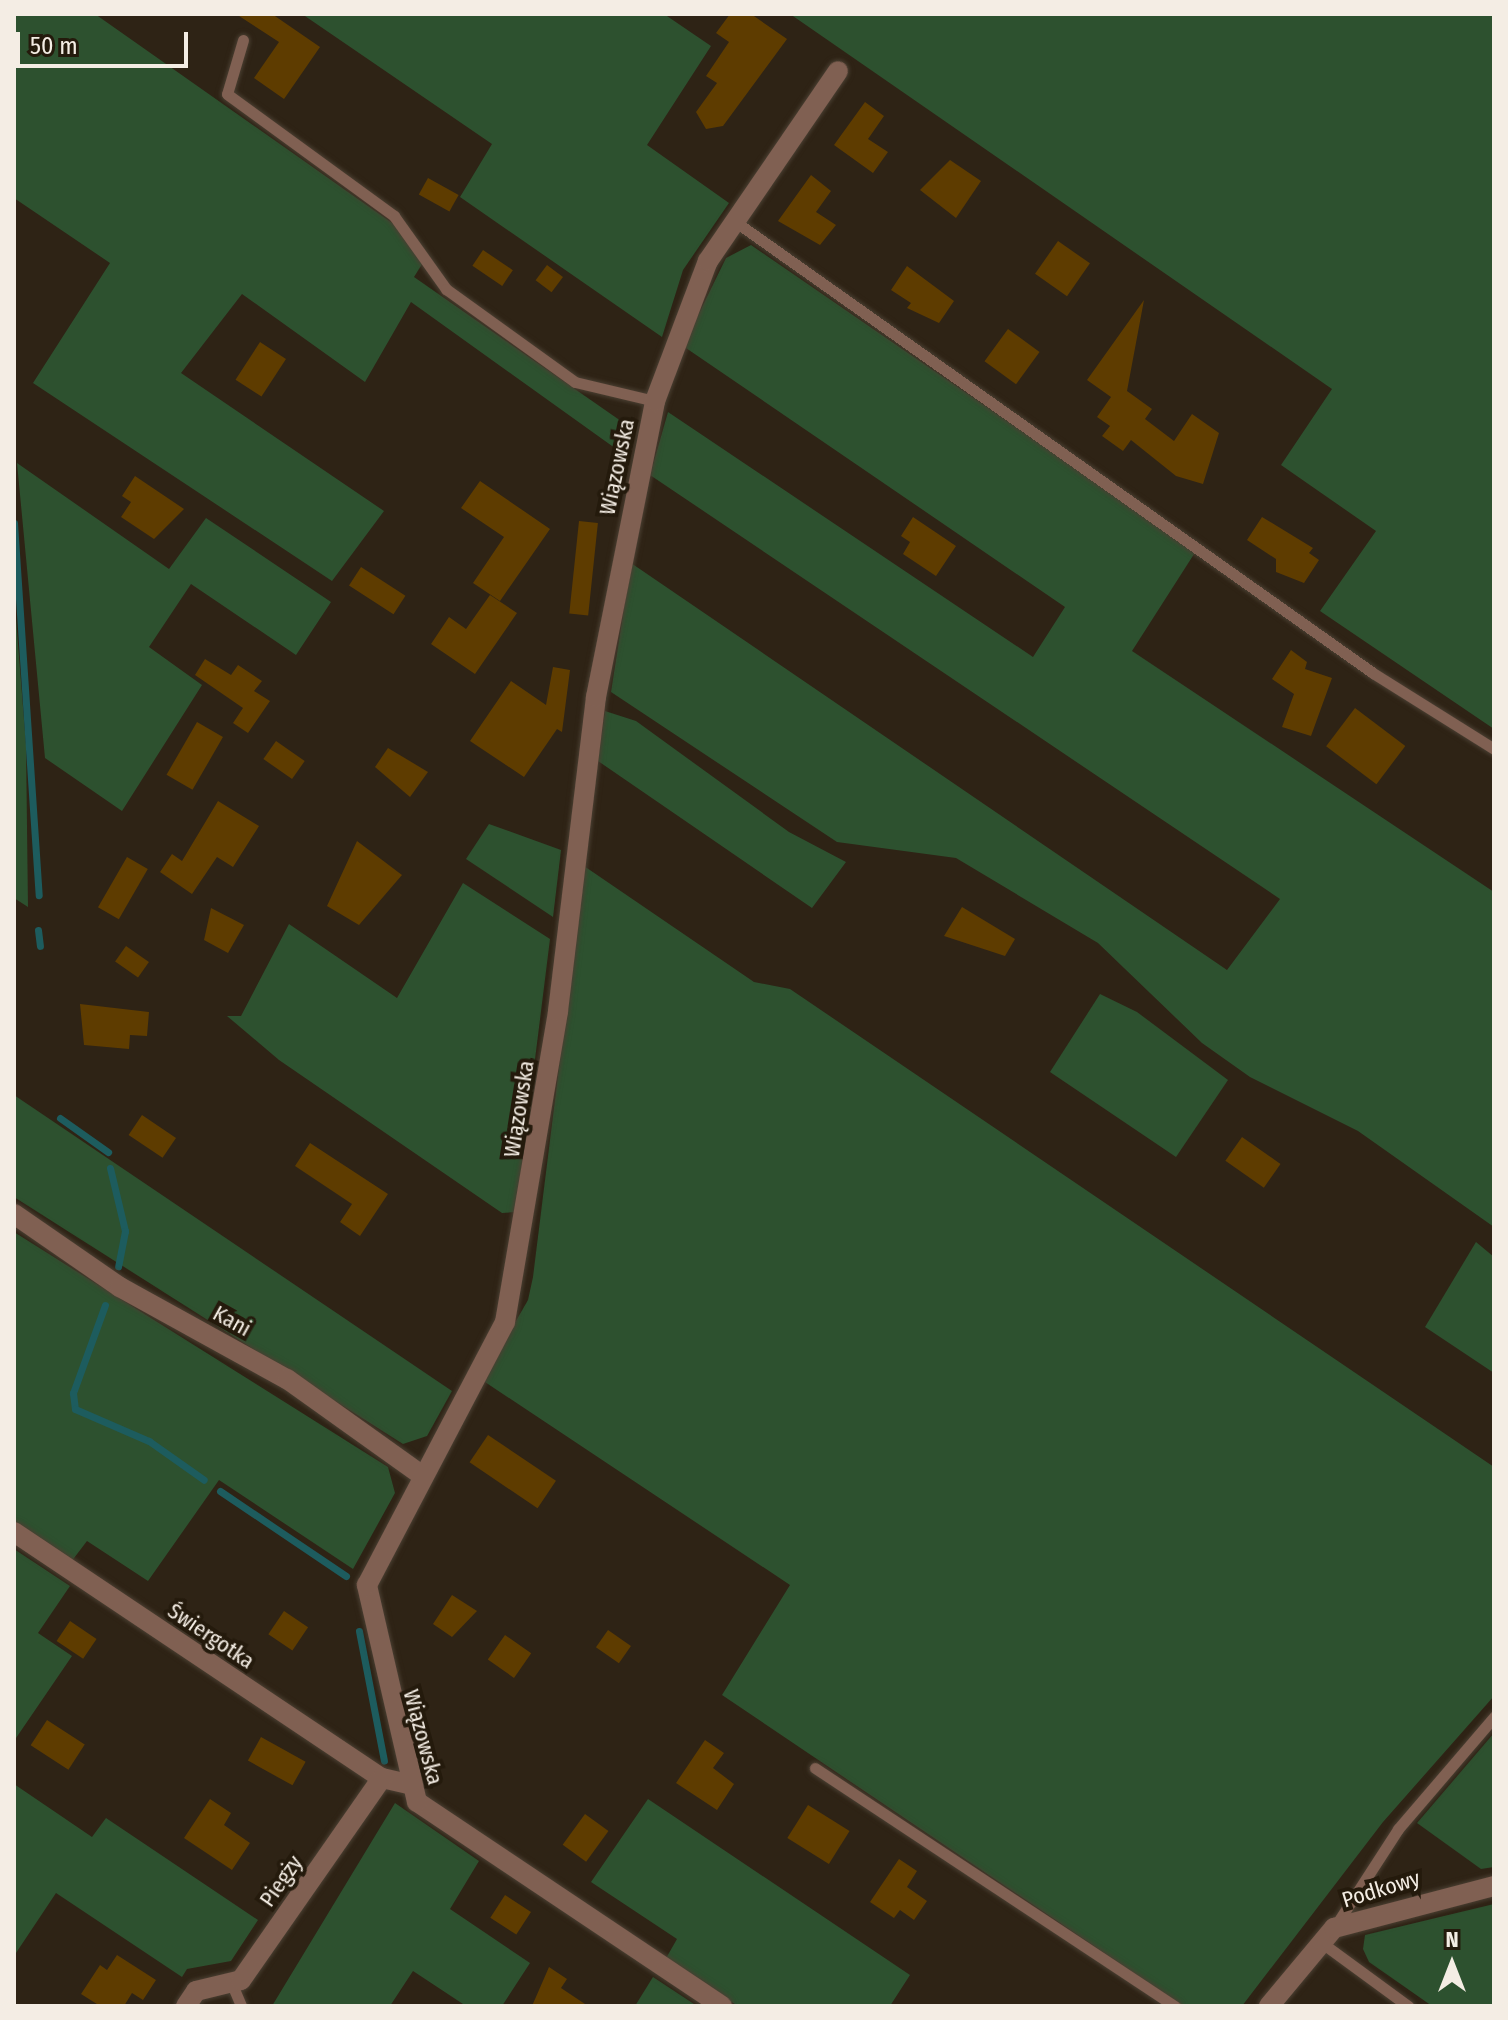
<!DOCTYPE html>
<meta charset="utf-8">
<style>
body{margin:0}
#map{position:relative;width:1508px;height:2020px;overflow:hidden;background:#2e2315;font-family:"Fira Sans Condensed",sans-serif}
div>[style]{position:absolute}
.green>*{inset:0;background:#2d512f}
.stream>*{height:7px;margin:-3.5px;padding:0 3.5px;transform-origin:3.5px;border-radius:3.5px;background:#1d5c5e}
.building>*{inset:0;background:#5e3c00;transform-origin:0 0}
.roads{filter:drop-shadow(0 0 2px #4a3f32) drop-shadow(0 0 2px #4a3f32)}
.service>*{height:11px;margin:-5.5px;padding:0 5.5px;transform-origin:5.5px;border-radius:5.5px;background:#806052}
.minor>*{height:20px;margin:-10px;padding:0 10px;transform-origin:10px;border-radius:10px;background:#806052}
span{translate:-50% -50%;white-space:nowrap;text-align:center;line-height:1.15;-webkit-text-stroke:8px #241a0c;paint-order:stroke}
.street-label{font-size:22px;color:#f4ede4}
.frame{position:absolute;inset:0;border:16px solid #f4ede4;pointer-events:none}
.north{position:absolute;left:1412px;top:1924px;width:80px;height:80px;-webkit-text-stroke:6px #241a0c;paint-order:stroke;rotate:0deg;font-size:22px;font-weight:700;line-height:32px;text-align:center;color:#f4ede4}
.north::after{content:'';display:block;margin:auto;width:28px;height:36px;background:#f4ede4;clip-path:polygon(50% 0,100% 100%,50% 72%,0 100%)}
.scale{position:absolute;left:16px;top:32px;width:172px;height:36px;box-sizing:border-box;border:4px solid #f4ede4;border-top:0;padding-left:10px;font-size:24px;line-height:28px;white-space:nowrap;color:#f4ede4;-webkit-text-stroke:6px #241a0c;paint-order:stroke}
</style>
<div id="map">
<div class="green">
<i style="clip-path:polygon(14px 14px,95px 14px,395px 225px,424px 261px,414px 277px,631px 428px,626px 456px,411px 302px,365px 382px,242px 294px,181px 373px,384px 511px,332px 581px,33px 383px,110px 263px,14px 198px)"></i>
<i style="clip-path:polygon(302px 14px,664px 14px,711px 46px,647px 145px,729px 203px,683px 270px,662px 337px,460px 197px,492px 144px)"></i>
<i style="clip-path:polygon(790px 14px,1494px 14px,1494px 729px,1320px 611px,1376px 531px,1281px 465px,1332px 389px)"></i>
<i style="clip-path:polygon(751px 245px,1196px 551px,1132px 651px,1494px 892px,1494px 1227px,1358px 1131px,1250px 1077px,1202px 1043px,1098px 943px,956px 858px,837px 842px,611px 692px,631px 563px,1227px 970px,1280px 899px,650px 475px,668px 412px,1033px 657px,1065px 607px,683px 346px,726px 258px)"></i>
<i style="clip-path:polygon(17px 463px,169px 569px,206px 518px,331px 602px,296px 655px,191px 584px,149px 647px,202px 685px,122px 811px,45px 758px)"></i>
<i style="clip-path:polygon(14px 593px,26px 745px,28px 907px,14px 898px)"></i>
<i style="clip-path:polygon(605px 711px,636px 721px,789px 832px,846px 862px,812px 908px,598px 761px)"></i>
<i style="clip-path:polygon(489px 824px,561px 850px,553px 917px,466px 859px)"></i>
<i style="clip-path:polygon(584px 866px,754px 982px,790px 989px,1494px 1467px,1494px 1696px,1383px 1822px,1242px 2006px,1183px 2006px,722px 1695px,790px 1585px,482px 1380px,528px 1300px,533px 1277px)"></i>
<i style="clip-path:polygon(463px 883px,550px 939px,516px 1212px,502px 1213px,279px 1060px,227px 1016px,241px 1016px,289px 924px,397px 998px)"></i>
<i style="clip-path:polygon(1100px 994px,1137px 1012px,1228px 1080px,1176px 1157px,1050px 1072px)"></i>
<i style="clip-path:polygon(14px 1095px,452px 1391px,427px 1436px,403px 1444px,14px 1197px)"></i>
<i style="clip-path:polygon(14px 1232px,388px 1467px,395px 1493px,353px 1569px,219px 1480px,148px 1581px,87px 1541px,71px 1562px,14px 1524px)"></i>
<i style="clip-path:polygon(1476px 1242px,1494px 1257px,1494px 1373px,1425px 1327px)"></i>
<i style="clip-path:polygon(14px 1549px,70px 1586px,38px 1633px,72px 1656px,14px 1741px)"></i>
<i style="clip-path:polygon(1494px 1733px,1494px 1867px,1481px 1869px,1417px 1823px)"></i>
<i style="clip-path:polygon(14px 1784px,92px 1837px,106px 1818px,258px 1920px,231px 1961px,187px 1969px,182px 1977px,56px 1893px,14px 1956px)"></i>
<i style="clip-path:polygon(648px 1799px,910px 1975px,890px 2006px,738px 2006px,665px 1960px,677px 1939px,591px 1882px)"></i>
<i style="clip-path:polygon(395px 1803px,479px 1861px,450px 1909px,530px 1963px,502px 2006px,466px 2006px,413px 1971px,390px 2006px,272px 2006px)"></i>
<i style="clip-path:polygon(1494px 1904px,1494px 2006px,1432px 2006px,1369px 1962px,1363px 1949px,1365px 1935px)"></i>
<i style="clip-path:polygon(653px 1977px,697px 2006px,635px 2006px)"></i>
</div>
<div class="stream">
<i style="left:14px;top:523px;width:373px;rotate:86.2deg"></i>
<i style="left:38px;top:930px;width:16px;rotate:83deg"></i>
<i style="left:60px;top:1118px;width:59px;rotate:35.3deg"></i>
<i style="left:110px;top:1168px;width:65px;rotate:76.6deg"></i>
<i style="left:125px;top:1231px;width:36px;rotate:101deg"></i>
<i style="left:105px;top:1305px;width:94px;rotate:110deg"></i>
<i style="left:73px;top:1393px;width:16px;rotate:83deg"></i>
<i style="left:75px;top:1409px;width:81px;rotate:23.4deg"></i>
<i style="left:149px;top:1441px;width:67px;rotate:35.3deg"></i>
<i style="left:220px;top:1491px;width:152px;rotate:34deg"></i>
<i style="left:359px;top:1631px;width:132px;rotate:79.1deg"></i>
</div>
<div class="building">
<i style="clip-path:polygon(236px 14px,272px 14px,320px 47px,284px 99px,254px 78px,279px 42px)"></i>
<i style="clip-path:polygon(730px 14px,751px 14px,787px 39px,723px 126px,706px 129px,696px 112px,717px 83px,706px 76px,729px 42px,716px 33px)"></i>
<i style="clip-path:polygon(865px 102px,884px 116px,868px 139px,888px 152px,873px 173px,834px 145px)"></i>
<i style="clip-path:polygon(950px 160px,981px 181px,956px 218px,920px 190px)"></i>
<i style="clip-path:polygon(811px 175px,831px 191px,816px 212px,836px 225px,820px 245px,778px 221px)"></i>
<i style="left:428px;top:178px;width:35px;height:19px;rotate:29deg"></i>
<i style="left:1058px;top:241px;width:39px;height:40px;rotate:35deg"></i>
<i style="left:483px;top:250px;width:36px;height:19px;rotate:34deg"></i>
<i style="left:547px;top:265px;width:20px;height:19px;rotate:37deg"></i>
<i style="clip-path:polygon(907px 266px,954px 301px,939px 323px,907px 308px,911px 303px,891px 290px)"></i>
<i style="clip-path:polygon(1144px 300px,1127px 391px,1152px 409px,1145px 419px,1174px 441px,1192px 414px,1219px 433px,1203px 484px,1176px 476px,1131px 440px,1123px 451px,1102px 436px,1110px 426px,1097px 417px,1111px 397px,1087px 380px)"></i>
<i style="left:1008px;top:329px;width:39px;height:40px;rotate:36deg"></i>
<i style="left:260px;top:342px;width:31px;height:45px;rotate:33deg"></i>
<i style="clip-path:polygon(135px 476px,184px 509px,154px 539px,121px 517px,131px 502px,122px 496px)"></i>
<i style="clip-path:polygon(480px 481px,550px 529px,500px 601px,473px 583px,504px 537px,461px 508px)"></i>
<i style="clip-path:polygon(913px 517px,956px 546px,936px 576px,903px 554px,910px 542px,901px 536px)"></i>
<i style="clip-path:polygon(1262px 517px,1313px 548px,1309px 553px,1319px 560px,1304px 583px,1276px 572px,1276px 559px,1247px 540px)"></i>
<i style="left:579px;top:521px;width:19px;height:93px;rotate:6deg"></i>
<i style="left:361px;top:567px;width:53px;height:22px;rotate:33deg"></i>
<i style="clip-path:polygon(490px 595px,517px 613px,475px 674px,431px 644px,449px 617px,466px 629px)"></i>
<i style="clip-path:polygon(1291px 650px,1307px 662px,1305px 669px,1332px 678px,1311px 736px,1282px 727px,1294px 694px,1272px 679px)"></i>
<i style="clip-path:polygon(205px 659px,231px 675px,238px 665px,262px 681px,254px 691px,270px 701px,248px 733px,233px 723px,243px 708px,195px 675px)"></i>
<i style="clip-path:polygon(553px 667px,570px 670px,562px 732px,557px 729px,524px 777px,470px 741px,511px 681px,546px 705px)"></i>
<i style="left:1355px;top:708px;width:63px;height:48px;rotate:37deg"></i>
<i style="left:197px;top:722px;width:30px;height:61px;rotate:30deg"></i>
<i style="left:276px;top:741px;width:35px;height:22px;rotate:35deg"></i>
<i style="clip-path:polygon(388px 748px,428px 772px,410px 797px,375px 767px)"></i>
<i style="clip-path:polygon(218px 801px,259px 826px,233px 867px,217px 857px,192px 894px,160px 872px,172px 854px,182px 861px)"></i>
<i style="clip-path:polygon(357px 841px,402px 875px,359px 925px,327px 906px)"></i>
<i style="left:127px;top:857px;width:24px;height:58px;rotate:30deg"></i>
<i style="clip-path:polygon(962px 907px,1015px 939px,1005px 956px,944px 936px)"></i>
<i style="clip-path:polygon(211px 908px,244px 925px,228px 953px,204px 940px)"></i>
<i style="left:126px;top:946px;width:28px;height:19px;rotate:35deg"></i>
<i style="clip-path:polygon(80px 1004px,149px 1012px,147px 1036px,130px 1035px,129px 1049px,84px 1045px)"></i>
<i style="left:142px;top:1115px;width:41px;height:24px;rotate:34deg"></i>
<i style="left:1242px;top:1137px;width:47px;height:29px;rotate:35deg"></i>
<i style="clip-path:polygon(310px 1143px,388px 1194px,360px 1236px,340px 1222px,352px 1204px,295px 1166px)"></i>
<i style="left:488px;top:1435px;width:82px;height:33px;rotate:34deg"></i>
<i style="clip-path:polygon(452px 1595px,477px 1611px,452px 1637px,433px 1624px)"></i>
<i style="left:284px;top:1611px;width:29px;height:28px;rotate:34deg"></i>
<i style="left:70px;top:1621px;width:32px;height:24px;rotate:34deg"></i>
<i style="left:608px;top:1630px;width:28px;height:21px;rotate:35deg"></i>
<i style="left:505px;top:1635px;width:32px;height:30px;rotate:35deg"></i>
<i style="left:47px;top:1720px;width:45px;height:30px;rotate:33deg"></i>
<i style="left:261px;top:1737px;width:51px;height:27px;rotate:29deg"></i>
<i style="clip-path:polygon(705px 1740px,724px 1753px,713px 1768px,734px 1784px,717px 1810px,676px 1783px)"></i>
<i style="clip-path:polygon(210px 1799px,231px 1813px,224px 1825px,250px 1843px,232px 1870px,184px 1838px)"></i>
<i style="left:808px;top:1805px;width:49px;height:39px;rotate:32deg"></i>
<i style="left:585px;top:1814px;width:29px;height:38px;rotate:36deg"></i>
<i style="clip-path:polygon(899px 1859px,917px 1871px,907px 1887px,927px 1901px,914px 1920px,900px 1910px,894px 1918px,870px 1902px)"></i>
<i style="left:505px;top:1895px;width:31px;height:27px;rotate:33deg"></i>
<i style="clip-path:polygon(117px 1955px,156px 1980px,143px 2000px,132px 1993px,124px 2006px,100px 2006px,81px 1994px,100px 1965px,107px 1970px)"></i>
<i style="clip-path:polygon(549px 1967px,567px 1979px,561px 1988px,588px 2006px,532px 2006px)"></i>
</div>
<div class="roads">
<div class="service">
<i style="left:243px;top:40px;width:56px;rotate:106.5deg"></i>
<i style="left:227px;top:94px;width:207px;rotate:36.1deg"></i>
<i style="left:394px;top:216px;width:90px;rotate:54.5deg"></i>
<i style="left:446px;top:289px;width:159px;rotate:35.8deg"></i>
<i style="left:575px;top:382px;width:82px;rotate:13.4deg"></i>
<i style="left:733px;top:220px;width:784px;rotate:35.29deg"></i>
<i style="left:1373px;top:673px;width:143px;rotate:32.1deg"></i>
<i style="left:815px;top:1768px;width:432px;rotate:33.5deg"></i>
<i style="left:1334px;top:1928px;width:118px;rotate:-57.1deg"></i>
<i style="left:1398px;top:1829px;width:148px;rotate:-49.4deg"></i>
<i style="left:1322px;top:1943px;width:107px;rotate:36.2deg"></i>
<i style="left:231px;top:1982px;width:26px;rotate:67deg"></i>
</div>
<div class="minor">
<i style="left:14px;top:1214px;width:129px;rotate:34.6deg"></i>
<i style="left:120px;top:1287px;width:191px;rotate:28.9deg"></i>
<i style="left:287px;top:1379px;width:167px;rotate:35.5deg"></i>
<i style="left:14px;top:1532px;width:443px;rotate:33.8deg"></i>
<i style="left:382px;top:1778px;width:28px;rotate:13deg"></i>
<i style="left:186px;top:2006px;width:18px;rotate:-56deg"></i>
<i style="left:196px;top:1991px;width:46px;rotate:-13.7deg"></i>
<i style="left:241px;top:1980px;width:246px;rotate:-55.1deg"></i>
<i style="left:722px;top:2006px;width:367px;rotate:-146.2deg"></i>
<i style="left:417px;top:1802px;width:223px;rotate:-103deg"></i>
<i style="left:367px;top:1585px;width:297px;rotate:-62.3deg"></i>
<i style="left:505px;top:1322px;width:315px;rotate:-80.3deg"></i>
<i style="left:558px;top:1011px;width:316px;rotate:-83.1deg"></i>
<i style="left:596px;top:697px;width:302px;rotate:-78.7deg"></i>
<i style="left:655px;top:401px;width:150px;rotate:-69.3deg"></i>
<i style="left:708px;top:261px;width:230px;rotate:-55.6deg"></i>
<i style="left:1269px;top:2006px;width:102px;rotate:-50.2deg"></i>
<i style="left:1334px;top:1928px;width:165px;rotate:-14.7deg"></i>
</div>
</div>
<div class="street-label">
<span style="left:617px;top:467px;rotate:-78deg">Wiązowska</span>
<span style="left:519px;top:1109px;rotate:-81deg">Wiązowska</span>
<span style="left:232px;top:1321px;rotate:29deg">Kani</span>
<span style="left:211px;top:1636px;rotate:34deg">Świergotka</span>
<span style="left:423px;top:1737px;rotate:75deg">Wiązowska</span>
<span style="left:281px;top:1881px;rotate:-55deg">Piegży</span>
<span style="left:1381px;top:1889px;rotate:-17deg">Podkowy</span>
</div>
<div class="frame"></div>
<div class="north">N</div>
<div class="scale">50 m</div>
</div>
